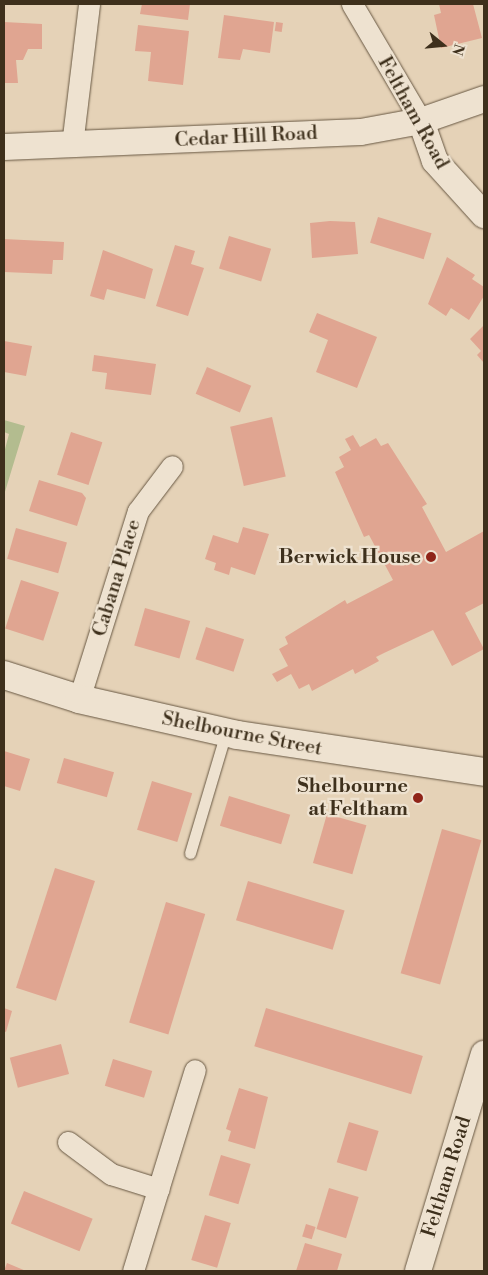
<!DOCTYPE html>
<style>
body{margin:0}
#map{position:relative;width:488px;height:1275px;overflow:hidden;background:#e5d2b7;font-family:"Libre Bodoni",serif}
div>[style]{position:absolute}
.green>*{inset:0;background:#b3bc8f}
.building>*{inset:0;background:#e0a591;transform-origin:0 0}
.roads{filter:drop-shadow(0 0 1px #685843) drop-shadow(0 0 1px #685843)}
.service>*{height:11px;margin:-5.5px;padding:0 5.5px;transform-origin:5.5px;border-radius:5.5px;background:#eee2d0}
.minor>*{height:21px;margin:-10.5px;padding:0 10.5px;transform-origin:10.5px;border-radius:10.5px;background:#eee2d0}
.tertiary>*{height:26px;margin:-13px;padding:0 13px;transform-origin:13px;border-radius:13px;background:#eee2d0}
.secondary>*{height:28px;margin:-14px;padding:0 14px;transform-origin:14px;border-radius:14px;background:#eee2d0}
.dots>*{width:14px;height:14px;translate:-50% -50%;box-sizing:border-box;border:2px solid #eee2d0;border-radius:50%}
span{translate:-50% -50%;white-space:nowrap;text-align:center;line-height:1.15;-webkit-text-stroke:4.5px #eee2d0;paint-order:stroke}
.street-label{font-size:20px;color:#3e301c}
.poi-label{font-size:20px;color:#3e301c;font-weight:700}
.right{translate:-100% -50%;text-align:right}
.frame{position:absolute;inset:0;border:5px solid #3e301c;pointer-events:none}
.north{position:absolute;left:418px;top:20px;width:50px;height:50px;-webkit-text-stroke:4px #eee2d0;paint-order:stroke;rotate:107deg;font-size:14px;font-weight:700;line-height:20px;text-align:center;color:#3e301c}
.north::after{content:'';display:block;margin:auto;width:18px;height:22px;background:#3e301c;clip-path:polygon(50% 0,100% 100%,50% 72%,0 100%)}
</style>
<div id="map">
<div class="green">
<i style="clip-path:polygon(4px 420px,25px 426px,4px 495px,4px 453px,9px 434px,4px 432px)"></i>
</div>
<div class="building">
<i style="clip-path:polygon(142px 4px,190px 4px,188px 20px,140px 14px)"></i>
<i style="clip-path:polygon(439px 4px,473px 4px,482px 38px,441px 48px,434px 15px,441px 13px)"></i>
<i style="clip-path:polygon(224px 15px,274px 22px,270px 53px,243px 49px,240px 60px,218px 58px)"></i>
<i style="clip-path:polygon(4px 22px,42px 24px,42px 49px,28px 49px,23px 60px,16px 60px,18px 83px,4px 83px)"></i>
<i style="left:276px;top:22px;width:7px;height:9px;rotate:8deg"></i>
<i style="clip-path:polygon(138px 25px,189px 31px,183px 85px,148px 81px,151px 52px,135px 51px)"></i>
<i style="left:378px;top:217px;width:56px;height:27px;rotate:17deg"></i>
<i style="clip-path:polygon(330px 221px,355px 222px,358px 254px,312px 258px,310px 223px)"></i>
<i style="left:229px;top:236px;width:44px;height:34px;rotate:17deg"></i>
<i style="clip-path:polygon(4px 239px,64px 242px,63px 260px,53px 260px,52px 274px,4px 272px)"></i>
<i style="clip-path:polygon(175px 245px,195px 251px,191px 264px,204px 268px,188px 316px,156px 306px)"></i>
<i style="clip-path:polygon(103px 250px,153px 269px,145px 299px,107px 289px,104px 300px,90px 296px)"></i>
<i style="clip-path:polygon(447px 257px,475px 275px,472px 279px,484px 287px,484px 296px,469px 320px,451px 308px,446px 316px,428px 304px)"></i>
<i style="clip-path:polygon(317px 313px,377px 337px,357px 388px,316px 372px,328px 340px,309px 332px)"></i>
<i style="clip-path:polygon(484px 325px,484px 363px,477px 355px,481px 351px,470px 339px)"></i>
<i style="clip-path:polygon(4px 341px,32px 346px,26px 376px,4px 372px)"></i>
<i style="clip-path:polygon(94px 355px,156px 364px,151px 395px,105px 389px,107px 373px,92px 371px)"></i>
<i style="left:207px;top:367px;width:48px;height:29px;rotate:23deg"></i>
<i style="left:272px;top:417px;width:61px;height:43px;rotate:77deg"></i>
<i style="left:71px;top:432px;width:33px;height:45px;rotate:18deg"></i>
<i style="clip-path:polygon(353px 435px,360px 447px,376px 438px,381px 446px,388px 443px,427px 504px,422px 507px,446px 552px,484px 531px,484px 603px,465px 613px,484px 649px,452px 666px,433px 630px,384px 653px,376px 657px,379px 661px,355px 674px,353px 669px,312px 691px,309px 684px,299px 689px,291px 674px,277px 682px,272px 674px,288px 666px,279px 649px,288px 644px,285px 637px,345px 600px,347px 604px,393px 580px,369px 535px,364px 537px,335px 472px,344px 467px,339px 457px,351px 450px,345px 439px)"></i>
<i style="clip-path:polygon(39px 480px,82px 493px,86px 498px,77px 526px,29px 511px)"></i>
<i style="clip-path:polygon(243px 527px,269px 534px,255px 575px,231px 567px,229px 575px,214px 570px,216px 563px,205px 559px,213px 535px,238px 543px)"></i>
<i style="left:16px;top:528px;width:53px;height:32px;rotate:16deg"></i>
<i style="left:21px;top:580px;width:40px;height:51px;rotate:18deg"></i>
<i style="left:145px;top:608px;width:47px;height:39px;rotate:16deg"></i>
<i style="left:206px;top:627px;width:40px;height:34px;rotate:18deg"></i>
<i style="clip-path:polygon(4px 751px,30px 759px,20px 791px,4px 786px)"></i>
<i style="left:64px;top:758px;width:52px;height:26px;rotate:16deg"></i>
<i style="left:152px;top:781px;width:42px;height:51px;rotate:17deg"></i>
<i style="left:229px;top:796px;width:64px;height:31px;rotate:17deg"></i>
<i style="left:327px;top:814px;width:41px;height:51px;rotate:16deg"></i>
<i style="left:442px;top:829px;width:41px;height:150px;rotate:16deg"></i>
<i style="left:55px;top:868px;width:42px;height:126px;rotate:18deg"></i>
<i style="left:248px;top:881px;width:101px;height:41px;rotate:17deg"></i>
<i style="left:166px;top:902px;width:41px;height:126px;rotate:17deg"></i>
<i style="clip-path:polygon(4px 1008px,12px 1011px,6px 1032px,4px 1031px)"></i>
<i style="left:266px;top:1008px;width:164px;height:40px;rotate:17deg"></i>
<i style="left:61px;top:1044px;width:31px;height:53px;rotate:75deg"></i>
<i style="left:113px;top:1059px;width:41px;height:28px;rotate:17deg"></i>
<i style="clip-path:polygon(239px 1088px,268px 1097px,255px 1149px,228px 1141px,231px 1131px,226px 1129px)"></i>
<i style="left:349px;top:1122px;width:31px;height:42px;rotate:17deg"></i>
<i style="left:221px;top:1155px;width:31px;height:42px;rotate:17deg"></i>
<i style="left:329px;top:1188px;width:31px;height:43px;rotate:17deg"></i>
<i style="left:24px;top:1191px;width:74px;height:35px;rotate:22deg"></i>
<i style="left:205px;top:1215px;width:27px;height:47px;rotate:17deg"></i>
<i style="left:306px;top:1224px;width:10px;height:13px;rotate:17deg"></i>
<i style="clip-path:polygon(305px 1243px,342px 1254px,337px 1271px,296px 1271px)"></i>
<i style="clip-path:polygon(7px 1263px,26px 1271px,4px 1271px)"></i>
</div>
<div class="roads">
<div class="service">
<i style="left:190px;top:853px;width:126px;rotate:-73.4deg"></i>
</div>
<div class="minor">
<i style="left:352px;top:4px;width:136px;rotate:59.5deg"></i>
<i style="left:72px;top:145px;width:142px;rotate:-83.1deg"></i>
<i style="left:79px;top:699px;width:197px;rotate:-72.6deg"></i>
<i style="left:138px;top:511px;width:56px;rotate:-52.9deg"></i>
<i style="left:68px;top:1142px;width:54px;rotate:36.7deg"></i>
<i style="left:111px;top:1174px;width:50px;rotate:17.4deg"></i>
<i style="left:133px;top:1271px;width:210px;rotate:-72.9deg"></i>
</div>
<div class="tertiary">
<i style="left:421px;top:121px;width:42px;rotate:70.7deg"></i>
<i style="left:435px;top:161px;width:73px;rotate:47.8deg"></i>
<i style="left:4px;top:147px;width:357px;rotate:-2.4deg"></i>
<i style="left:361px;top:132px;width:61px;rotate:-10.4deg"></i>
<i style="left:421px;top:121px;width:67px;rotate:-19.2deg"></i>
<i style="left:418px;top:1271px;width:227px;rotate:-73.1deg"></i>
</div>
<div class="secondary">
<i style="left:4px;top:675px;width:79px;rotate:17.7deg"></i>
<i style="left:79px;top:699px;width:162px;rotate:12.8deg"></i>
<i style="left:237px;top:735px;width:250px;rotate:8.5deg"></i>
</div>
</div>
<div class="dots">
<i style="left:431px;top:557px;background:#8f2418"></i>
<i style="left:418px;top:798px;background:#8f2418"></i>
</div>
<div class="street-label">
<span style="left:413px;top:113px;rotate:61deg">Feltham Road</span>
<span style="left:246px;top:137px;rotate:-3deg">Cedar Hill Road</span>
<span style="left:117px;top:578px;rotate:-73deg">Cabana Place</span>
<span style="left:242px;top:734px;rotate:11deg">Shelbourne Street</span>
<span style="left:447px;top:1177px;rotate:-73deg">Feltham Road</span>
</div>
<div class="poi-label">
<span class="right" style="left:421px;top:557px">Berwick House</span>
<span class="right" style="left:408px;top:798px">Shelbourne<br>at Feltham</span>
</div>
<div class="frame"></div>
<div class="north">N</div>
</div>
